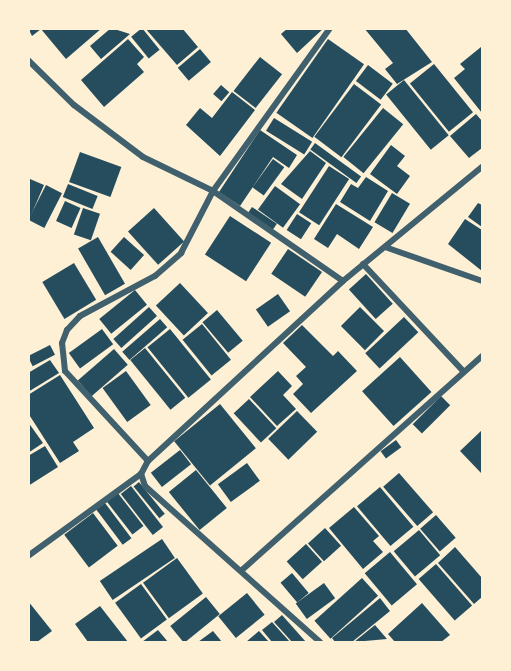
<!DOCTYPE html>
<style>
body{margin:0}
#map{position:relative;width:511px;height:671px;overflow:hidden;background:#fdf0d5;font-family:Manrope,sans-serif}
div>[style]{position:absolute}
.building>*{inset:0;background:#264d5e;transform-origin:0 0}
.minor>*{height:6px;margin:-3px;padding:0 3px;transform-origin:3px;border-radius:3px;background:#3f606c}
span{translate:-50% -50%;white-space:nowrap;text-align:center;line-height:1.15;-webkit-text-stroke:6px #fdf0d5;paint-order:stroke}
.frame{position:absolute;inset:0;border:30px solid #fdf0d5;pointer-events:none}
</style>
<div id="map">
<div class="building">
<i style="clip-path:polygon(28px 28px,102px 28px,66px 59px,41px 29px,32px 36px)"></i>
<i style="clip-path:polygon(111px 28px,130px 34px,101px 59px,90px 46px)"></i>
<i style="left:142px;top:28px;width:28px;height:14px;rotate:51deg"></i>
<i style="clip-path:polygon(145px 28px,182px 28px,198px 47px,177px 65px)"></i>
<i style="clip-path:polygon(288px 28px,324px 28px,297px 53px,281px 34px)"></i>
<i style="clip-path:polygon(364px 28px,405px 28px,432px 62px,397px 84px,385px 69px,393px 63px)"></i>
<i style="clip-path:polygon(128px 39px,144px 57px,137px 64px,144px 72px,104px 107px,81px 80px)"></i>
<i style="left:328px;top:39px;width:44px;height:90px;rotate:35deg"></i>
<i style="clip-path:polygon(481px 47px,482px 49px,482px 113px,454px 78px,465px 69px,460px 64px)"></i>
<i style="left:200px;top:49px;width:17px;height:29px;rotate:50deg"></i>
<i style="left:260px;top:57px;width:28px;height:43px;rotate:38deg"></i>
<i style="left:434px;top:64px;width:62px;height:31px;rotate:51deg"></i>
<i style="left:368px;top:65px;width:31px;height:20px;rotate:37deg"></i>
<i style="left:404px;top:80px;width:71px;height:23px;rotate:51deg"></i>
<i style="left:354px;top:84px;width:34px;height:66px;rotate:37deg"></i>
<i style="left:221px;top:85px;width:11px;height:12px;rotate:41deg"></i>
<i style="clip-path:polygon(232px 92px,255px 110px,220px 156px,186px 125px,200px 108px,212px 118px)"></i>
<i style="left:383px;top:108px;width:26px;height:63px;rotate:39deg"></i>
<i style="clip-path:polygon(476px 114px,482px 121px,482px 148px,469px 158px,450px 136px)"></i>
<i style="left:274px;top:118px;width:45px;height:15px;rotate:32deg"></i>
<i style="clip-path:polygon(260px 130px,297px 155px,289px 168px,273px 157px,240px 206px,219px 192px)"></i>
<i style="left:315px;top:143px;width:57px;height:8px;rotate:36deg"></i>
<i style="clip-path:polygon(391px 145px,405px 156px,397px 166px,410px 176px,397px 194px,370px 174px)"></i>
<i style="clip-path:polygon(310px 151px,326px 163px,302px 199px,281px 184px)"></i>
<i style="left:80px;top:152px;width:44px;height:32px;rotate:20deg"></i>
<i style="left:273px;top:159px;width:14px;height:35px;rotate:36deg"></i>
<i style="left:329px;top:166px;width:24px;height:55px;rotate:33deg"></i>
<i style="clip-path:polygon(366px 177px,388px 191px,370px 221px,340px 202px,351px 184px,358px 188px)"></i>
<i style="clip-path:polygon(30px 179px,44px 185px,29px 220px,28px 184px)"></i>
<i style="left:68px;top:184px;width:32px;height:14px;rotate:22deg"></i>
<i style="left:46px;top:185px;width:18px;height:39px;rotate:27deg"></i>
<i style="left:275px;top:186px;width:31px;height:29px;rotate:36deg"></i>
<i style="left:392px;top:193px;width:21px;height:34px;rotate:31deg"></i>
<i style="left:65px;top:201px;width:17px;height:22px;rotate:24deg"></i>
<i style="clip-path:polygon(478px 203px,482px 205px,482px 227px,468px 217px)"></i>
<i style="clip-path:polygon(336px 204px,373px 227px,359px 249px,337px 234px,328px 248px,314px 239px)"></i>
<i style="left:252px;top:207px;width:30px;height:9px;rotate:34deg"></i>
<i style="left:83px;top:208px;width:18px;height:28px;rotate:19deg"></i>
<i style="left:154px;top:208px;width:45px;height:35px;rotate:48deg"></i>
<i style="left:297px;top:214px;width:17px;height:19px;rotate:33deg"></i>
<i style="left:230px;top:216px;width:49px;height:46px;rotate:33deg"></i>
<i style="clip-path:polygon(465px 219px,482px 230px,482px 271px,448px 244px)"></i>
<i style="left:98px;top:237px;width:54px;height:23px;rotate:60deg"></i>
<i style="left:124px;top:237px;width:27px;height:20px;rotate:42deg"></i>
<i style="left:288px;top:249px;width:41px;height:30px;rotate:34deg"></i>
<i style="left:74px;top:263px;width:43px;height:37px;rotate:59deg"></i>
<i style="left:366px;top:274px;width:40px;height:23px;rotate:48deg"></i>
<i style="left:180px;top:283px;width:41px;height:33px;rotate:47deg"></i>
<i style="left:135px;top:290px;width:19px;height:46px;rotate:51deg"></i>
<i style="left:278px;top:294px;width:21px;height:27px;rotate:55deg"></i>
<i style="left:149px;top:307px;width:12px;height:48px;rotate:48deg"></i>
<i style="left:360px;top:307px;width:34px;height:27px;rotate:45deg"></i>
<i style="left:217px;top:310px;width:40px;height:19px;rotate:50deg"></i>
<i style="left:404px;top:317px;width:21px;height:53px;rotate:47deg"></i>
<i style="left:160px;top:319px;width:11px;height:50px;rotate:49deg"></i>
<i style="left:202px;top:324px;width:46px;height:25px;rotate:51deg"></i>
<i style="clip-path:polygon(302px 325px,333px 356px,338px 351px,357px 371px,311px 413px,293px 394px,303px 384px,296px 376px,306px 367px,283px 343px)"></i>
<i style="left:102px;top:329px;width:19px;height:41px;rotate:54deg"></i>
<i style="left:170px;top:329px;width:65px;height:29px;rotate:51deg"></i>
<i style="left:50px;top:345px;width:11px;height:25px;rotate:63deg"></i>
<i style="left:145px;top:348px;width:64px;height:19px;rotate:51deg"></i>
<i style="left:114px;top:349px;width:21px;height:48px;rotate:49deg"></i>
<i style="left:400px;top:357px;width:47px;height:51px;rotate:48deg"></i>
<i style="clip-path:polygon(50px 360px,59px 373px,28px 392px,28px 373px)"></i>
<i style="left:126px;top:371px;width:42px;height:29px;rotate:54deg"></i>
<i style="clip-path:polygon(278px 371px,292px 386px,283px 395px,296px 409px,277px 426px,250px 397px)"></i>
<i style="clip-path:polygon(60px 375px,94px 428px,73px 442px,79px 451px,60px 463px,28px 413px,28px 395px)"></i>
<i style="left:441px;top:396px;width:13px;height:40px;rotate:45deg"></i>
<i style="left:249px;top:399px;width:40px;height:21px;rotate:47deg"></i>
<i style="left:220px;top:404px;width:57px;height:59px;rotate:51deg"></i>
<i style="left:297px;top:411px;width:29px;height:40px;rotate:46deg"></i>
<i style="clip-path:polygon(28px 422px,43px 443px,28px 453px)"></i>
<i style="clip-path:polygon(482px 430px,482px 474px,460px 451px)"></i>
<i style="left:396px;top:440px;width:9px;height:19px;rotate:54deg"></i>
<i style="clip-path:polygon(45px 446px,58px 467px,28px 486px,28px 456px)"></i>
<i style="left:180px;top:450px;width:18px;height:37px;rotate:52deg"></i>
<i style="left:247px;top:463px;width:22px;height:36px;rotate:54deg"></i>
<i style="left:196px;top:470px;width:49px;height:35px;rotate:51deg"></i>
<i style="left:399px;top:473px;width:52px;height:21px;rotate:49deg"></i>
<i style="left:139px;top:482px;width:41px;height:7px;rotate:51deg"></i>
<i style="left:131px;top:486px;width:52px;height:13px;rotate:52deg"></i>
<i style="left:380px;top:487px;width:52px;height:30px;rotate:50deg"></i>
<i style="left:117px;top:492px;width:43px;height:14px;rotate:52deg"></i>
<i style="left:105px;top:503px;width:44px;height:11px;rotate:53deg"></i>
<i style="clip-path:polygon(354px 507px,379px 536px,373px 541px,383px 552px,363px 569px,329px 528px)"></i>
<i style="left:93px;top:513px;width:41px;height:36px;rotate:53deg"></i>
<i style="left:436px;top:515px;width:30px;height:21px;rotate:49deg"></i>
<i style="left:325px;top:528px;width:24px;height:23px;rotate:48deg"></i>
<i style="left:419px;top:530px;width:33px;height:33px;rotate:50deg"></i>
<i style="left:162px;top:539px;width:23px;height:75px;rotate:56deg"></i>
<i style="left:306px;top:544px;width:24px;height:26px;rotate:48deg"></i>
<i style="clip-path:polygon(455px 547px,482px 578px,482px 597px,474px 604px,438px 563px)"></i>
<i style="left:390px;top:552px;width:42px;height:33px;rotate:50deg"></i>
<i style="left:177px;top:558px;width:44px;height:42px;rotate:54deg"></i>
<i style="left:436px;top:564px;width:55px;height:23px;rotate:49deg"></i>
<i style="left:292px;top:573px;width:26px;height:15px;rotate:50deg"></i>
<i style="left:362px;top:578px;width:24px;height:64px;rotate:48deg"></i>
<i style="left:324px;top:583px;width:19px;height:35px;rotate:54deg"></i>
<i style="left:141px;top:584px;width:44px;height:32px;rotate:54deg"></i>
<i style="left:247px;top:593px;width:28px;height:37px;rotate:51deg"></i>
<i style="left:206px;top:597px;width:22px;height:46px;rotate:51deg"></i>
<i style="clip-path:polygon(380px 598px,390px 611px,352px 642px,335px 642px,332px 638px)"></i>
<i style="clip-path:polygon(28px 601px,52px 631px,37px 642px,28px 642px)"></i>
<i style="clip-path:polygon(422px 603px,450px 635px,441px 642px,395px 642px,388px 634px)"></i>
<i style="clip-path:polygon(100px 606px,128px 642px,88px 642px,75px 624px)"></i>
<i style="clip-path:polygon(282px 615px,306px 642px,292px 642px,274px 622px)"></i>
<i style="clip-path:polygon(272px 622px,290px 642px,272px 642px,262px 630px)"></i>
<i style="clip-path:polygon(375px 625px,387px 639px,354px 642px)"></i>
<i style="clip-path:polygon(158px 630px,168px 642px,142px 642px)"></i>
<i style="clip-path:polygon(213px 631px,222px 642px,198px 642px)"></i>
<i style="clip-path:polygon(259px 631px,269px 642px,246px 642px)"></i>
</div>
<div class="minor">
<i style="left:28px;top:60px;width:64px;rotate:44.4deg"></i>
<i style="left:74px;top:105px;width:86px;rotate:37deg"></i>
<i style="left:143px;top:157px;width:78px;rotate:25.9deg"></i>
<i style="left:213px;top:191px;width:158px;rotate:34.7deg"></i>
<i style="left:385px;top:247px;width:103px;rotate:19.3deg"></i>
<i style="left:363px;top:264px;width:146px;rotate:46.9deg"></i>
<i style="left:148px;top:461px;width:122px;rotate:-132.7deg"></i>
<i style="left:65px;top:371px;width:28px;rotate:-96deg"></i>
<i style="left:62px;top:343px;width:14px;rotate:-69deg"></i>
<i style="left:67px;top:330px;width:19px;rotate:-47deg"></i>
<i style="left:80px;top:316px;width:85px;rotate:-28.1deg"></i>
<i style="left:155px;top:276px;width:35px;rotate:-41deg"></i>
<i style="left:181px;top:253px;width:70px;rotate:-62.7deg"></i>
<i style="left:213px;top:191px;width:201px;rotate:-54.3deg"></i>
<i style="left:28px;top:556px;width:140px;rotate:-36deg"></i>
<i style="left:242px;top:570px;width:322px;rotate:-41.7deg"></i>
<i style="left:320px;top:642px;width:234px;rotate:-138.3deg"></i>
<i style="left:145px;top:486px;width:13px;rotate:-108deg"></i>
<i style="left:141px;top:474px;width:15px;rotate:-62deg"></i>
<i style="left:148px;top:461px;width:265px;rotate:-42.7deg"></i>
<i style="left:343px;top:281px;width:180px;rotate:-39.4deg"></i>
</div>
<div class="frame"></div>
</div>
